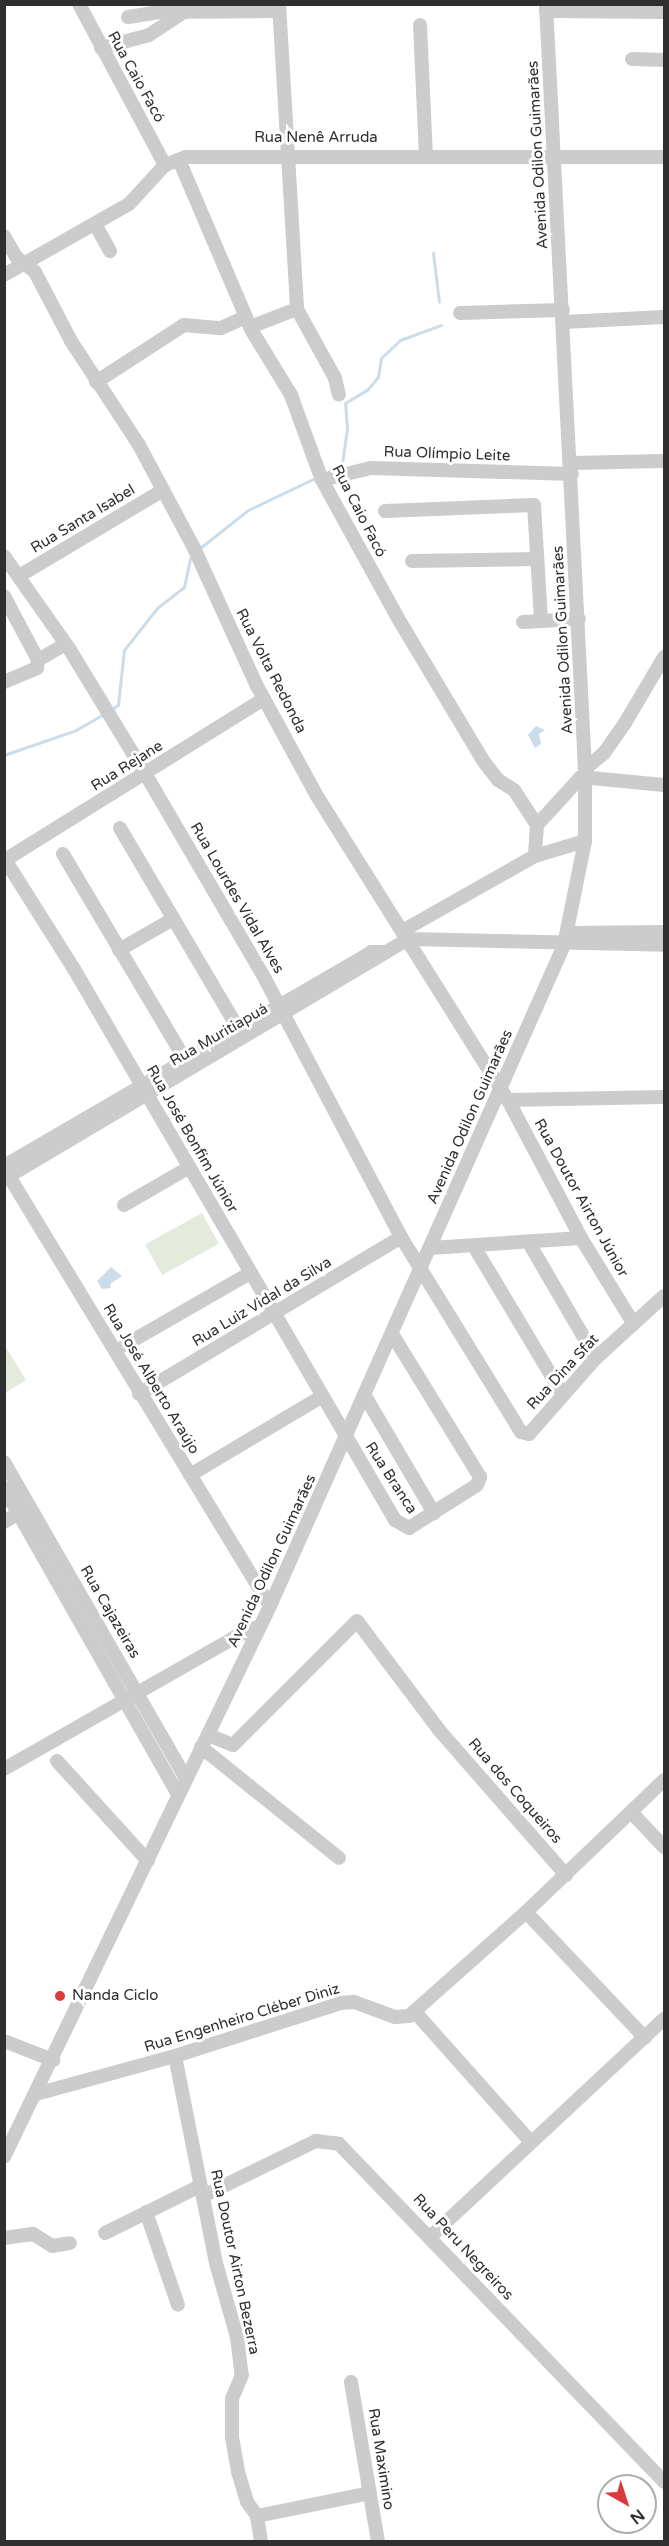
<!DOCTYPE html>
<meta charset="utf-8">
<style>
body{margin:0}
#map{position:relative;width:669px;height:2546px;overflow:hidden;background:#fff;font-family:"Varela Round",sans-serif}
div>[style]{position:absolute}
.green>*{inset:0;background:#e4ebdd;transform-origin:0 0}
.water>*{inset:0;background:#cbdcea}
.stream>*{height:3px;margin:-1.5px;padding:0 1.5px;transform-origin:1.5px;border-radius:1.5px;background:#cbdcea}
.minor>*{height:14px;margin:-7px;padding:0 7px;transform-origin:7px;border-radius:7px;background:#ccc}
.dots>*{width:16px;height:16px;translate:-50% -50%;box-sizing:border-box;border:3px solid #fff;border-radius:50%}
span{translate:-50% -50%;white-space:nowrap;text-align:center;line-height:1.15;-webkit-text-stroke:6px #fff;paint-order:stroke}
.street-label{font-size:15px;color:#2f2f2f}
.poi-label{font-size:15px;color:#2f2f2f}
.left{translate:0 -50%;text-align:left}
.frame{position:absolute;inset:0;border:6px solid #2f2f2f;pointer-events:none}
.north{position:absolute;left:597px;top:2474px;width:60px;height:60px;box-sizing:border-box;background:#fff;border:2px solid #acacac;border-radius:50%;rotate:141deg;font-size:16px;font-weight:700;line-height:24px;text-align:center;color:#2f2f2f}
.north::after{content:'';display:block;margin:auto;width:21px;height:27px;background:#da3c3e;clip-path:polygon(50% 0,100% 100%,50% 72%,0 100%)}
</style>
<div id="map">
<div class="green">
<i style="left:202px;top:1213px;width:35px;height:65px;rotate:61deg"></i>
<i style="clip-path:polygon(4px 1344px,26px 1380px,5px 1393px,4px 1393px)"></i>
</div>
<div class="water">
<i style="clip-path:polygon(536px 726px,545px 730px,539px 734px,541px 744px,535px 748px,528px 735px)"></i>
<i style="clip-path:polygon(111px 1267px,122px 1276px,110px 1284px,111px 1288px,102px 1289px,97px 1281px)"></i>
</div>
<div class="stream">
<i style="left:433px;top:253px;width:49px;rotate:83deg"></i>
<i style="left:341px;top:470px;width:41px;rotate:-81.7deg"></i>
<i style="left:347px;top:429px;width:26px;rotate:-94deg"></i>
<i style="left:345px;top:403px;width:26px;rotate:-31deg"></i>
<i style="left:367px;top:390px;width:17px;rotate:-50deg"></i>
<i style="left:378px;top:377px;width:19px;rotate:-81deg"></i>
<i style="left:381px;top:358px;width:26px;rotate:-43deg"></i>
<i style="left:400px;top:340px;width:44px;rotate:-20.1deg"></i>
<i style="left:200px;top:548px;width:61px;rotate:-38.4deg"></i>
<i style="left:248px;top:510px;width:72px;rotate:-25.5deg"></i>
<i style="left:110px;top:710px;width:9px;rotate:-32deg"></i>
<i style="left:118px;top:705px;width:55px;rotate:-83.8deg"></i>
<i style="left:124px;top:650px;width:53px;rotate:-51.8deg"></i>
<i style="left:157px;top:608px;width:34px;rotate:-38deg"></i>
<i style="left:184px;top:587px;width:29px;rotate:-78deg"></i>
<i style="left:4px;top:755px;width:76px;rotate:-19.1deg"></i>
<i style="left:76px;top:730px;width:32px;rotate:-30deg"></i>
</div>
<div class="minor">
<i style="left:79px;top:4px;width:183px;rotate:61.9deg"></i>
<i style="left:279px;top:4px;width:306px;rotate:86.6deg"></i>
<i style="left:297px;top:309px;width:79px;rotate:61.2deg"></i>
<i style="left:335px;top:378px;width:17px;rotate:77deg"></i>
<i style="left:546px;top:11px;width:118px;rotate:0.5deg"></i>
<i style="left:128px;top:17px;width:32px;rotate:-9deg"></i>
<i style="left:160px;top:12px;width:119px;rotate:-0.5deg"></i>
<i style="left:420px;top:25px;width:130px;rotate:87.4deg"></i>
<i style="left:101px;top:48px;width:50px;rotate:-15.2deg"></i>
<i style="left:149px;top:35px;width:42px;rotate:-33.3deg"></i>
<i style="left:632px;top:59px;width:32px;rotate:2deg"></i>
<i style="left:179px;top:160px;width:186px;rotate:66.9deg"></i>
<i style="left:252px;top:331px;width:75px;rotate:58.6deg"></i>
<i style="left:291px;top:395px;width:90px;rotate:70deg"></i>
<i style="left:322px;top:480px;width:160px;rotate:61.2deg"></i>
<i style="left:399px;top:620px;width:165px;rotate:59.1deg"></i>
<i style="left:484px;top:762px;width:23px;rotate:52deg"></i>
<i style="left:498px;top:780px;width:19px;rotate:32deg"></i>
<i style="left:514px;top:790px;width:42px;rotate:56.7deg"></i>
<i style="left:537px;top:825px;width:31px;rotate:94deg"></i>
<i style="left:95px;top:224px;width:31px;rotate:61deg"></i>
<i style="left:4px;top:236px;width:24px;rotate:60deg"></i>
<i style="left:16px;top:257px;width:24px;rotate:38deg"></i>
<i style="left:35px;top:272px;width:78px;rotate:62.4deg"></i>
<i style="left:71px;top:341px;width:124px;rotate:56.8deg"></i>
<i style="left:139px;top:445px;width:117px;rotate:61.9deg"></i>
<i style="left:194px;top:548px;width:152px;rotate:65.5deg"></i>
<i style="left:257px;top:686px;width:125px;rotate:61.4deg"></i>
<i style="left:317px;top:796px;width:359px;rotate:57.9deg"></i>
<i style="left:508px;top:1100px;width:156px;rotate:62.1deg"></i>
<i style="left:581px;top:1238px;width:100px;rotate:58.5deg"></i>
<i style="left:4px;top:275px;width:144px;rotate:-29.6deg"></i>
<i style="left:129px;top:204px;width:53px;rotate:-47.3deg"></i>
<i style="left:165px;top:165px;width:22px;rotate:-21deg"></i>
<i style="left:186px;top:157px;width:478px"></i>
<i style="left:460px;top:313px;width:103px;rotate:-1.7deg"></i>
<i style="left:564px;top:322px;width:100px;rotate:-2.9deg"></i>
<i style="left:250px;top:327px;width:50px;rotate:-21deg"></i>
<i style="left:96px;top:382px;width:105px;rotate:-32.9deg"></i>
<i style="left:184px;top:325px;width:37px;rotate:5deg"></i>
<i style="left:221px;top:328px;width:27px;rotate:-24deg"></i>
<i style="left:572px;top:463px;width:92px;rotate:-1.2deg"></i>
<i style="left:322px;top:480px;width:50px;rotate:-13.8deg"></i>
<i style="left:371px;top:468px;width:201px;rotate:1.7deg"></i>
<i style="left:385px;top:511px;width:149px;rotate:-2.3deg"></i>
<i style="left:534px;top:505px;width:116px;rotate:86.5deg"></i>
<i style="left:4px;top:556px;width:115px;rotate:54.9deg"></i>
<i style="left:70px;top:650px;width:146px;rotate:58.7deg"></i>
<i style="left:146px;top:775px;width:236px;rotate:59.7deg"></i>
<i style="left:265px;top:979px;width:292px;rotate:62.2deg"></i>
<i style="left:401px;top:1237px;width:229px;rotate:58.4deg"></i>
<i style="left:521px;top:1432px;width:8px;rotate:14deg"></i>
<i style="left:529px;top:1434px;width:101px;rotate:-48.6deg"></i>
<i style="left:596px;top:1358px;width:92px;rotate:-42.4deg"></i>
<i style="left:412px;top:561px;width:123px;rotate:-0.9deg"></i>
<i style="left:19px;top:576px;width:168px;rotate:-30.8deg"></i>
<i style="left:4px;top:596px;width:72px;rotate:62deg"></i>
<i style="left:523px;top:622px;width:56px;rotate:-3.1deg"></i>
<i style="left:4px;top:682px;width:36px;rotate:-23deg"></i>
<i style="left:37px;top:668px;width:8px;rotate:-83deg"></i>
<i style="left:38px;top:660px;width:30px;rotate:-30deg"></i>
<i style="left:585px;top:769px;width:25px;rotate:-40deg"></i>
<i style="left:604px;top:753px;width:37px;rotate:-55deg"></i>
<i style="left:625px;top:723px;width:77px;rotate:-59.4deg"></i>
<i style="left:537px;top:825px;width:65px;rotate:-47.5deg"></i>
<i style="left:581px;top:777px;width:83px;rotate:5.5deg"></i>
<i style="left:120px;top:828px;width:234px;rotate:59.5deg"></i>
<i style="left:63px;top:854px;width:241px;rotate:59.3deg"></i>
<i style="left:4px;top:858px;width:131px;rotate:57.8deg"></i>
<i style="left:74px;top:969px;width:638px;rotate:59.78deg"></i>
<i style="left:395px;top:1520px;width:16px;rotate:30deg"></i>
<i style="left:409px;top:1528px;width:80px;rotate:-32.3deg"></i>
<i style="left:477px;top:1485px;width:9px;rotate:-69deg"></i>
<i style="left:480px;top:1477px;width:168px;rotate:-121.6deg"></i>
<i style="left:5px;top:860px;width:305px;rotate:-31.9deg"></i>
<i style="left:404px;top:930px;width:150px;rotate:-29.5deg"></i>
<i style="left:535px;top:856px;width:52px;rotate:-16.7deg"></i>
<i style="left:567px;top:933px;width:97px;rotate:-0.6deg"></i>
<i style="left:119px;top:950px;width:62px;rotate:-29.9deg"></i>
<i style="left:508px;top:1100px;width:156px;rotate:-1.1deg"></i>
<i style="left:4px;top:1166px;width:425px;rotate:-30.2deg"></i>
<i style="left:371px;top:952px;width:13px"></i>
<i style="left:4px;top:1168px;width:512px;rotate:58.73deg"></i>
<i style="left:4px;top:1179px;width:471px;rotate:-30.7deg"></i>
<i style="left:409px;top:939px;width:255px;rotate:1.3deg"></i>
<i style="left:124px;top:1205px;width:74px;rotate:-30deg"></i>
<i style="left:529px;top:1243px;width:133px;rotate:59.8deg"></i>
<i style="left:430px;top:1248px;width:151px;rotate:-3.8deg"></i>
<i style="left:475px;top:1248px;width:171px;rotate:59.1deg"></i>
<i style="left:125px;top:1345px;width:144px;rotate:-29.9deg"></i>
<i style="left:139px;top:1394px;width:305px;rotate:-30.9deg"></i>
<i style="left:365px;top:1396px;width:136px;rotate:59.5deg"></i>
<i style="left:4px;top:1462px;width:365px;rotate:60.1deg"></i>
<i style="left:190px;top:1475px;width:152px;rotate:-30.8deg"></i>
<i style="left:4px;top:1488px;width:352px;rotate:60.4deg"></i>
<i style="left:4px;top:1522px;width:17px;rotate:-31deg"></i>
<i style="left:208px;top:1735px;width:27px;rotate:22deg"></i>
<i style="left:233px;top:1745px;width:175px;rotate:-45deg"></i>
<i style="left:357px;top:1621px;width:136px;rotate:53deg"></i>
<i style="left:439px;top:1730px;width:193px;rotate:48.8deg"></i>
<i style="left:201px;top:1747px;width:177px;rotate:38.8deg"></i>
<i style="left:57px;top:1761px;width:135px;rotate:47.7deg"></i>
<i style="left:4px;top:1769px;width:266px;rotate:-29.7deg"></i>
<i style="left:235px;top:1637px;width:27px;rotate:-24deg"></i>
<i style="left:631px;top:1812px;width:48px;rotate:46.7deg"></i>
<i style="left:526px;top:1912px;width:173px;rotate:46.6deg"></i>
<i style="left:415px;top:2012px;width:174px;rotate:48.3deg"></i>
<i style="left:4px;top:2041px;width:53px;rotate:21.2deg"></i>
<i style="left:175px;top:2056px;width:211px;rotate:78.8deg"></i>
<i style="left:216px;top:2263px;width:77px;rotate:74.2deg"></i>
<i style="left:237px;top:2337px;width:38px;rotate:83deg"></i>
<i style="left:242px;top:2375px;width:26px;rotate:113deg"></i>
<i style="left:232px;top:2399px;width:38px;rotate:90deg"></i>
<i style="left:232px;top:2437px;width:36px;rotate:80deg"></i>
<i style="left:238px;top:2472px;width:31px;rotate:73deg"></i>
<i style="left:247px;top:2502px;width:17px;rotate:54deg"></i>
<i style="left:257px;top:2516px;width:26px;rotate:81deg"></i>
<i style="left:36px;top:2094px;width:144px;rotate:-15.3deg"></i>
<i style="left:175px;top:2056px;width:174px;rotate:-17.7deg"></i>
<i style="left:341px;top:2003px;width:13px;rotate:-4deg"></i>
<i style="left:354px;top:2002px;width:44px;rotate:20.1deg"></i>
<i style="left:395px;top:2017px;width:14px;rotate:-4deg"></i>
<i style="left:409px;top:2016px;width:157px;rotate:-41.6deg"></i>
<i style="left:526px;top:1912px;width:191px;rotate:-43.7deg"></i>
<i style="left:4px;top:2157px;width:612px;rotate:-64.23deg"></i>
<i style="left:270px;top:1606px;width:723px;rotate:-66.02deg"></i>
<i style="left:564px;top:945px;width:106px;rotate:-78.6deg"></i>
<i style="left:585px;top:841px;width:72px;rotate:-90deg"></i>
<i style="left:585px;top:769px;width:766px;rotate:-92.92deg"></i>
<i style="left:203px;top:2196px;width:126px;rotate:-26deg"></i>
<i style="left:316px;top:2141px;width:23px;rotate:7deg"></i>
<i style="left:339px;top:2144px;width:469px;rotate:46.1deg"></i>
<i style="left:146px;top:2212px;width:98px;rotate:71deg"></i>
<i style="left:105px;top:2233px;width:106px;rotate:-26.3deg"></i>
<i style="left:430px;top:2237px;width:320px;rotate:-43deg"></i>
<i style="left:4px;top:2238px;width:29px;rotate:-8deg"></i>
<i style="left:33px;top:2234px;width:22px;rotate:32deg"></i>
<i style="left:52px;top:2246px;width:18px;rotate:-9deg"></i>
<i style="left:351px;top:2382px;width:162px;rotate:80.4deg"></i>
<i style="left:257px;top:2516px;width:115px;rotate:-11.5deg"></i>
</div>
<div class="dots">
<i style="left:60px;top:1996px;background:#da3c3e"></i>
</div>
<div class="street-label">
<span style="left:136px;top:77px;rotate:61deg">Rua Caio Facó</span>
<span style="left:316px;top:138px">Rua Nenê Arruda</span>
<span style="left:538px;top:155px;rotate:-93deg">Avenida Odilon Guimarães</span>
<span style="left:447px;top:454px;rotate:2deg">Rua Olímpio Leite</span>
<span style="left:359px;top:511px;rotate:63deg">Rua Caio Facó</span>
<span style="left:83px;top:519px;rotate:-31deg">Rua Santa Isabel</span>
<span style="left:563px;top:640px;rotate:-93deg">Avenida Odilon Guimarães</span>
<span style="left:271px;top:671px;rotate:63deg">Rua Volta Redonda</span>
<span style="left:127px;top:766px;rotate:-32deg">Rua Rejane</span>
<span style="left:237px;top:898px;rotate:60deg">Rua Lourdes Vídal Alves</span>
<span style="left:219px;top:1035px;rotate:-30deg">Rua Muritiapuá</span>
<span style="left:470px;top:1117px;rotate:-66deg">Avenida Odilon Guimarães</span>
<span style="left:192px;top:1139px;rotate:60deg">Rua José Bonfim Júnior</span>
<span style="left:581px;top:1198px;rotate:61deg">Rua Doutor Airton Júnior</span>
<span style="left:262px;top:1302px;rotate:-31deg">Rua Luiz Vidal da Silva</span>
<span style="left:563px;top:1372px;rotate:-47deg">Rua Dina Sfat</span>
<span style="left:151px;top:1379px;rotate:59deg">Rua José Alberto Araújo</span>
<span style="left:391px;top:1478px;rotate:57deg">Rua Branca</span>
<span style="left:272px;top:1561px;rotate:-65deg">Avenida Odilon Guimarães</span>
<span style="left:110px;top:1612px;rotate:60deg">Rua Cajazeiras</span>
<span style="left:515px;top:1791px;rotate:49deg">Rua dos Coqueiros</span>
<span style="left:242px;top:2018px;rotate:-17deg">Rua Engenheiro Cléber Diniz</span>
<span style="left:463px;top:2247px;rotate:47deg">Rua Peru Negreiros</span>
<span style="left:235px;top:2262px;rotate:78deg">Rua Doutor Airton Bezerra</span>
<span style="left:381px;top:2459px;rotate:81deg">Rua Maximino</span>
</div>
<div class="poi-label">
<span class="left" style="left:72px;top:1996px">Nanda Ciclo</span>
</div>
<div class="frame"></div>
<div class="north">N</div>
</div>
